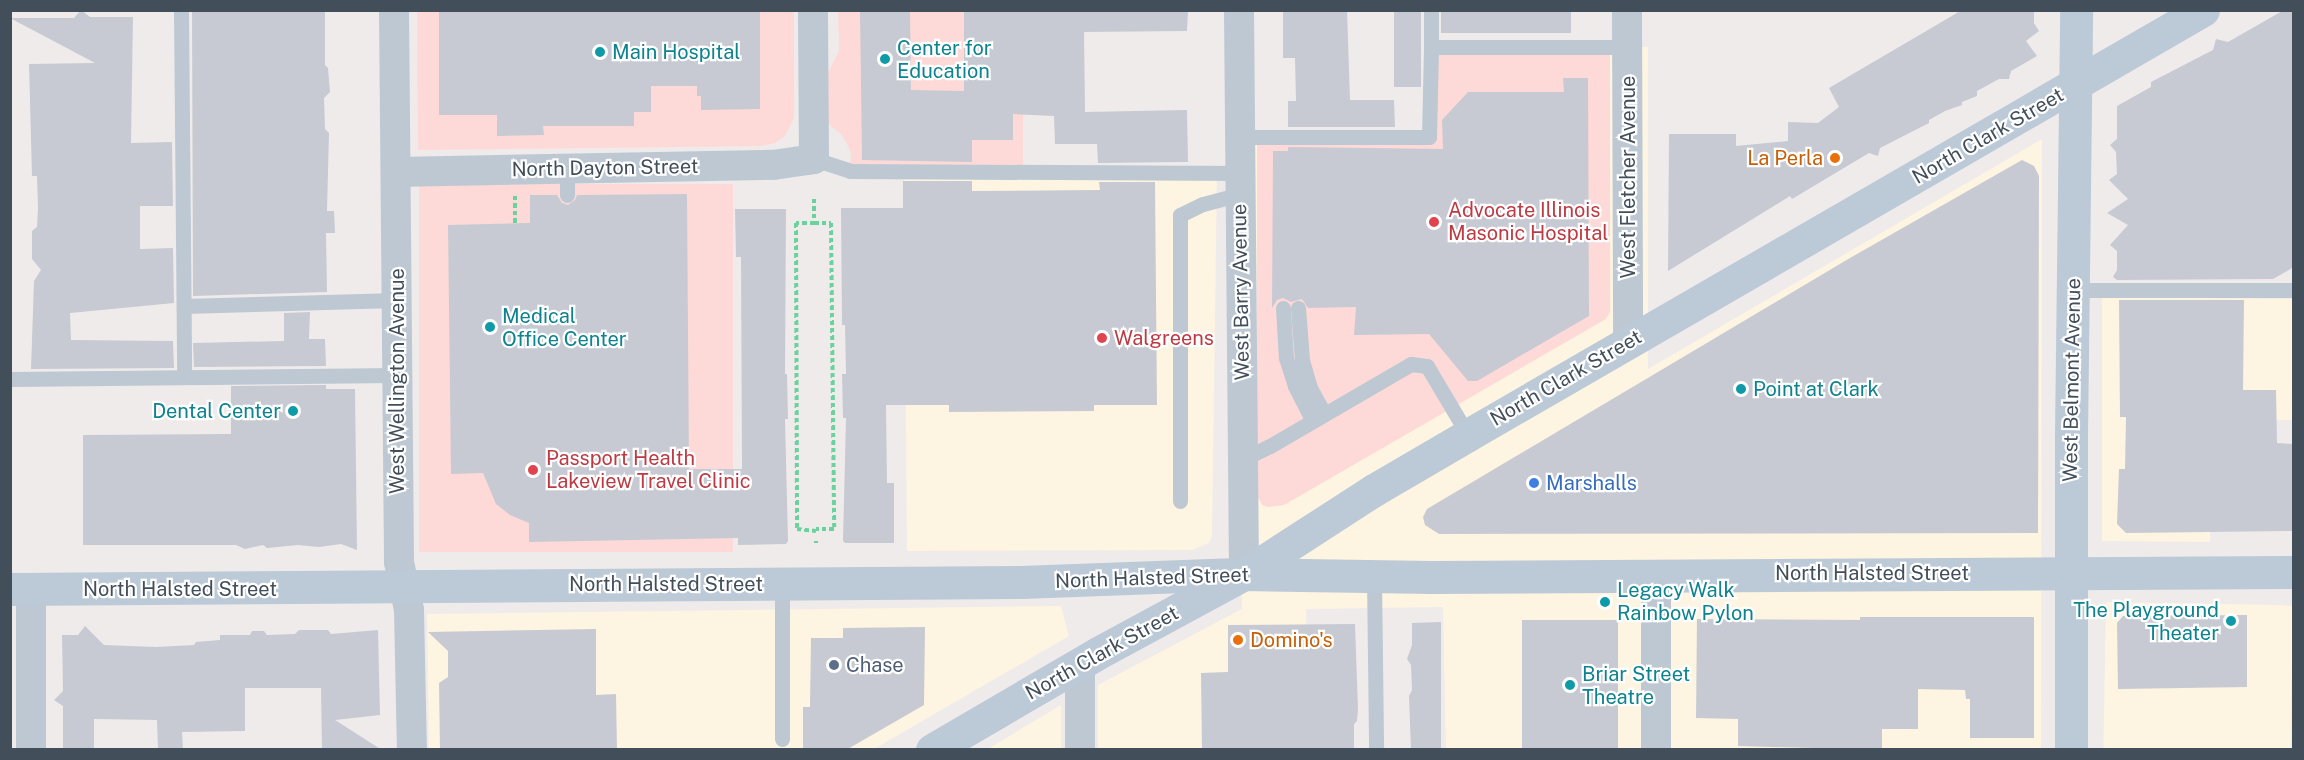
<!DOCTYPE html>
<style>
body{margin:0}
#map{position:relative;width:2304px;height:760px;overflow:hidden;background:#efebeb;font-family:"Public Sans",sans-serif}
div>[style]{position:absolute}
.commercial>*{inset:0;background:#fdf4e1;transform-origin:0 0}
.medical>*{inset:0;background:#fddad7;transform-origin:0 0}
.building>*{inset:0;background:#c7cad2;transform-origin:0 0}
.path>*{height:4px;margin-top:-2px;transform-origin:0;background:repeating-linear-gradient(90deg,#69d29d 0 4.5px,transparent 0 7.5px)}
.lane>*{height:15px;margin:-7.5px;padding:0 7.5px;transform-origin:7.5px;border-radius:7.5px;background:#bdc8d3}
.street>*{height:30px;margin:-15px;padding:0 15px;transform-origin:15px;border-radius:15px;background:#bdc8d3}
.secondary>*{height:33px;margin:-16.5px;padding:0 16.5px;transform-origin:16.5px;border-radius:16.5px;background:#bcc9d7}
.dots>*{width:16px;height:16px;translate:-50% -50%;box-sizing:border-box;border:3px solid #fff;border-radius:50%}
span{translate:-50% -50%;white-space:nowrap;text-align:center;line-height:1.15;-webkit-text-stroke:4.5px #fff;paint-order:stroke}
.culture-label{font-size:20px;color:#0d838f}
.left{translate:0 -50%;text-align:left}
.right{translate:-100% -50%;text-align:right}
.street-label{font-size:20px;color:#424f5a}
.food-label{font-size:20px;color:#c56008}
.health-label{font-size:20px;color:#be3a42}
.shop-label{font-size:20px;color:#366cbe}
.service-label{font-size:20px;color:#4e5e75}
.frame{position:absolute;inset:0;border:12px solid #424f5a;pointer-events:none}
</style>
<div id="map">
<div class="commercial">
<i style="clip-path:polygon(1431px 47px,1648px 47px,1648px 369px,2042px 139px,2041px 749px,1446px 749px,1443px 607px,1306px 609px,1307px 689px,1320px 749px,1098px 750px,1098px 685px,1242px 609px,1240px 137px,1429px 137px)"></i>
<i style="clip-path:polygon(904px 172px,1217px 172px,1212px 536px,1209px 543px,1192px 550px,907px 551px)"></i>
<i style="clip-path:polygon(2102px 297px,2293px 299px,2293px 420px,2212px 420px,2210px 542px,2102px 541px)"></i>
<i style="left:2106px;top:602px;width:187px;height:147px;rotate:1deg"></i>
<i style="clip-path:polygon(1061px 606px,1069px 636px,874px 749px,429px 750px,427px 614px)"></i>
<i style="clip-path:polygon(1061px 705px,1061px 749px,988px 749px)"></i>
</div>
<div class="medical">
<i style="clip-path:polygon(417px 11px,794px 11px,794px 118px,785px 136px,775px 143px,761px 146px,418px 150px)"></i>
<i style="clip-path:polygon(838px 11px,1023px 11px,1023px 173px,850px 171px,851px 153px,847px 144px,841px 134px,827px 123px,828px 73px,839px 51px)"></i>
<i style="clip-path:polygon(1431px 47px,1610px 47px,1610px 312px,1606px 319px,1284px 505px,1268px 507px,1262px 505px,1257px 495px,1257px 137px,1429px 137px)"></i>
<i style="left:733px;top:184px;width:368px;height:314px;rotate:90deg"></i>
</div>
<div class="building">
<i style="clip-path:polygon(81px 10px,90px 17px,133px 17px,131px 143px,172px 142px,173px 206px,140px 206px,140px 249px,173px 248px,174px 303px,70px 313px,71px 340px,173px 341px,174px 368px,31px 369px,34px 281px,41px 270px,32px 259px,32px 231px,37px 227px,38px 208px,37px 176px,32px 176px,29px 64px,95px 63px,10px 18px,74px 18px)"></i>
<i style="clip-path:polygon(192px 10px,325px 10px,325px 65px,328px 68px,330px 92px,324px 98px,325px 129px,329px 133px,327px 211px,334px 211px,335px 233px,326px 233px,327px 292px,193px 296px)"></i>
<i style="clip-path:polygon(439px 10px,760px 10px,760px 109px,701px 110px,701px 96px,697px 96px,697px 86px,651px 86px,651px 112px,634px 112px,634px 126px,543px 126px,544px 135px,497px 136px,497px 115px,439px 115px)"></i>
<i style="clip-path:polygon(860px 10px,910px 10px,911px 90px,964px 91px,964px 10px,1188px 10px,1187px 31px,1084px 32px,1085px 112px,1187px 110px,1188px 162px,1098px 163px,1097px 144px,1055px 144px,1054px 116px,1013px 114px,1013px 140px,972px 140px,972px 162px,862px 160px)"></i>
<i style="clip-path:polygon(1283px 10px,1347px 10px,1350px 100px,1394px 100px,1395px 127px,1288px 127px,1288px 101px,1296px 101px,1295px 58px,1283px 58px)"></i>
<i style="left:1394px;top:10px;width:27px;height:77px"></i>
<i style="left:1441px;top:10px;width:130px;height:23px"></i>
<i style="clip-path:polygon(1962px 10px,2034px 10px,2034px 23px,2039px 31px,2026px 41px,2037px 56px,2011px 71px,2009px 79px,1999px 79px,1977px 91px,1977px 96px,1962px 102px,1962px 105px,1945px 111px,1929px 120px,1929px 123px,1880px 148px,1878px 156px,1869px 153px,1792px 199px,1790px 196px,1668px 271px,1669px 134px,1736px 134px,1736px 146px,1788px 141px,1788px 122px,1818px 123px,1839px 107px,1829px 88px)"></i>
<i style="clip-path:polygon(2284px 10px,2294px 10px,2294px 267px,2273px 279px,2117px 280px,2113px 277px,2117px 270px,2117px 251px,2110px 245px,2128px 225px,2107px 213px,2128px 199px,2109px 180px,2117px 174px,2116px 152px,2110px 145px,2117px 139px,2117px 106px,2151px 87px,2151px 82px,2213px 50px,2216px 39px,2228px 42px)"></i>
<i style="clip-path:polygon(1563px 78px,1588px 78px,1589px 316px,1477px 381px,1468px 381px,1429px 334px,1354px 335px,1356px 307px,1308px 308px,1302px 299px,1291px 302px,1283px 298px,1277px 300px,1272px 308px,1273px 151px,1288px 151px,1288px 147px,1443px 149px,1442px 120px,1468px 92px,1564px 92px)"></i>
<i style="clip-path:polygon(2022px 160px,2034px 166px,2039px 176px,2038px 533px,1439px 534px,1425px 525px,1423px 517px,1427px 509px,1850px 258px)"></i>
<i style="clip-path:polygon(903px 181px,972px 181px,972px 191px,1100px 190px,1099px 182px,1155px 182px,1157px 405px,1094px 405px,1094px 411px,949px 412px,949px 405px,886px 405px,887px 483px,894px 483px,894px 543px,845px 543px,843px 541px,846px 418px,843px 418px,842px 374px,846px 374px,845px 325px,842px 325px,841px 208px,903px 208px)"></i>
<i style="clip-path:polygon(687px 194px,689px 469px,742px 469px,741px 257px,736px 257px,735px 209px,786px 209px,785px 374px,787px 374px,788px 419px,785px 419px,788px 541px,786px 544px,738px 545px,738px 538px,529px 542px,529px 523px,510px 515px,496px 504px,483px 473px,451px 474px,448px 225px,530px 223px,530px 195px,557px 195px,562px 203px,568px 205px,575px 200px,577px 195px)"></i>
<i style="clip-path:polygon(2119px 300px,2244px 300px,2243px 390px,2276px 390px,2277px 443px,2294px 444px,2294px 531px,2126px 533px,2117px 524px,2119px 469px,2125px 469px,2126px 417px,2120px 417px)"></i>
<i style="clip-path:polygon(310px 312px,309px 339px,325px 339px,326px 366px,194px 367px,193px 343px,284px 341px,284px 313px)"></i>
<i style="clip-path:polygon(326px 385px,326px 389px,355px 389px,357px 550px,341px 544px,319px 547px,298px 545px,267px 548px,263px 545px,245px 549px,236px 545px,83px 545px,83px 435px,231px 434px,231px 386px)"></i>
<i style="clip-path:polygon(2247px 615px,2247px 687px,2118px 689px,2117px 623px,2123px 616px)"></i>
<i style="clip-path:polygon(1860px 617px,2034px 617px,2034px 738px,1970px 738px,1970px 699px,1966px 699px,1965px 690px,1918px 689px,1918px 729px,1882px 729px,1882px 750px,1738px 746px,1738px 719px,1696px 718px,1697px 619px,1860px 620px)"></i>
<i style="left:1618px;top:620px;width:130px;height:96px;rotate:90deg"></i>
<i style="clip-path:polygon(1441px 622px,1441px 750px,1411px 750px,1409px 696px,1412px 690px,1411px 665px,1407px 659px,1412px 645px,1412px 623px)"></i>
<i style="clip-path:polygon(1355px 624px,1358px 709px,1357px 721px,1354px 724px,1354px 750px,1202px 750px,1201px 673px,1228px 672px,1228px 625px)"></i>
<i style="clip-path:polygon(85px 626px,104px 645px,156px 647px,194px 645px,196px 642px,220px 640px,220px 635px,250px 635px,252px 631px,264px 631px,267px 635px,295px 634px,299px 630px,328px 630px,331px 634px,378px 630px,380px 715px,335px 720px,382px 750px,322px 750px,321px 688px,245px 688px,245px 731px,182px 732px,183px 750px,158px 750px,157px 720px,94px 719px,94px 750px,63px 750px,63px 706px,54px 700px,63px 691px,62px 635px,78px 635px)"></i>
<i style="clip-path:polygon(925px 627px,924px 705px,846px 750px,803px 750px,803px 707px,810px 707px,811px 638px,843px 638px,843px 628px)"></i>
<i style="clip-path:polygon(596px 629px,596px 695px,616px 694px,617px 750px,440px 750px,439px 683px,448px 677px,448px 651px,428px 632px)"></i>
</div>
<div class="path">
<i style="left:515px;top:196px;width:27px;rotate:90deg"></i>
<i style="left:814px;top:199px;width:24px;rotate:90deg"></i>
<i style="left:814px;top:223px;width:18px;rotate:180deg"></i>
<i style="left:796px;top:223px;width:306px;rotate:89.8deg"></i>
<i style="left:797px;top:529px;width:19px;rotate:6deg"></i>
<i style="left:814px;top:223px;width:17px"></i>
<i style="left:831px;top:223px;width:306px;rotate:89.4deg"></i>
<i style="left:834px;top:529px;width:18px;rotate:180deg"></i>
<i style="left:816px;top:543px;width:2px;rotate:-90deg"></i>
</div>
<div class="lane">
<i style="left:181px;top:10px;width:367px;rotate:89.5deg"></i>
<i style="left:1431px;top:10px;width:37px;rotate:90deg"></i>
<i style="left:1240px;top:137px;width:189px"></i>
<i style="left:1429px;top:137px;width:90px;rotate:-88.7deg"></i>
<i style="left:1431px;top:47px;width:196px"></i>
<i style="left:814px;top:159px;width:38px;rotate:18deg"></i>
<i style="left:850px;top:171px;width:390px;rotate:0.3deg"></i>
<i style="left:567px;top:169px;width:26px;rotate:90deg"></i>
<i style="left:2073px;top:290px;width:221px"></i>
<i style="left:184px;top:306px;width:213px;rotate:-1.6deg"></i>
<i style="left:1283px;top:308px;width:50px;rotate:86.6deg"></i>
<i style="left:1286px;top:358px;width:29px;rotate:72deg"></i>
<i style="left:1295px;top:386px;width:38px;rotate:63deg"></i>
<i style="left:1298px;top:308px;width:52px;rotate:85.6deg"></i>
<i style="left:1302px;top:360px;width:29px;rotate:74deg"></i>
<i style="left:1310px;top:388px;width:29px;rotate:61deg"></i>
<i style="left:10px;top:379px;width:387px;rotate:-0.6deg"></i>
<i style="left:1243px;top:459px;width:30px;rotate:-26deg"></i>
<i style="left:1270px;top:446px;width:163px;rotate:-30.2deg"></i>
<i style="left:1411px;top:364px;width:16px;rotate:7deg"></i>
<i style="left:1427px;top:366px;width:80px;rotate:59.3deg"></i>
<i style="left:1180px;top:501px;width:286px;rotate:-90deg"></i>
<i style="left:1180px;top:215px;width:25px;rotate:-26deg"></i>
<i style="left:1203px;top:204px;width:38px;rotate:-15deg"></i>
<i style="left:1374px;top:576px;width:174px;rotate:89.3deg"></i>
<i style="left:782px;top:739px;width:155px;rotate:-90deg"></i>
</div>
<div class="street">
<i style="left:394px;top:10px;width:552px;rotate:89.48deg"></i>
<i style="left:399px;top:562px;width:49px;rotate:78.2deg"></i>
<i style="left:409px;top:610px;width:140px;rotate:88.8deg"></i>
<i style="left:1239px;top:10px;width:564px;rotate:89.49deg"></i>
<i style="left:1627px;top:10px;width:333px;rotate:89.8deg"></i>
<i style="left:396px;top:172px;width:377px;rotate:-1.1deg"></i>
<i style="left:773px;top:165px;width:41px;rotate:-8.3deg"></i>
<i style="left:814px;top:159px;width:149px;rotate:-90.4deg"></i>
<i style="left:1656px;top:575px;width:175px;rotate:90deg"></i>
<i style="left:31px;top:589px;width:161px;rotate:90deg"></i>
<i style="left:1080px;top:664px;width:86px;rotate:90deg"></i>
</div>
<div class="secondary">
<i style="left:10px;top:589px;width:1011px;rotate:-0.4deg"></i>
<i style="left:1021px;top:582px;width:223px;rotate:-2.1deg"></i>
<i style="left:1244px;top:574px;width:188px;rotate:0.9deg"></i>
<i style="left:1432px;top:577px;width:862px;rotate:-0.33deg"></i>
<i style="left:932px;top:750px;width:192px;rotate:-30.3deg"></i>
<i style="left:1098px;top:653px;width:166px;rotate:-28.4deg"></i>
<i style="left:1244px;top:574px;width:155px;rotate:-32.9deg"></i>
<i style="left:1374px;top:490px;width:109px;rotate:-30.3deg"></i>
<i style="left:1468px;top:435px;width:849px;rotate:-30.04deg"></i>
<i style="left:2071px;top:750px;width:315px;rotate:-90deg"></i>
<i style="left:2071px;top:435px;width:425px;rotate:-89.3deg"></i>
</div>
<div class="dots">
<i style="left:600px;top:52px;background:#0f9aa8"></i>
<i style="left:885px;top:59px;background:#0f9aa8"></i>
<i style="left:1835px;top:158px;background:#e8710a"></i>
<i style="left:1434px;top:222px;background:#e0444e"></i>
<i style="left:490px;top:327px;background:#0f9aa8"></i>
<i style="left:1102px;top:338px;background:#e0444e"></i>
<i style="left:1741px;top:389px;background:#0f9aa8"></i>
<i style="left:293px;top:411px;background:#0f9aa8"></i>
<i style="left:533px;top:470px;background:#e0444e"></i>
<i style="left:1534px;top:483px;background:#3f7fe0"></i>
<i style="left:1605px;top:602px;background:#0f9aa8"></i>
<i style="left:2231px;top:621px;background:#0f9aa8"></i>
<i style="left:1238px;top:640px;background:#e8710a"></i>
<i style="left:834px;top:665px;background:#5c6f8a"></i>
<i style="left:1570px;top:685px;background:#0f9aa8"></i>
</div>
<div class="culture-label">
<span class="left" style="left:897px;top:60px">Center for<br>Education</span>
<span class="left" style="left:612px;top:52px">Main Hospital</span>
<span class="left" style="left:502px;top:328px">Medical<br>Office Center</span>
<span class="left" style="left:1753px;top:389px">Point at Clark</span>
<span class="right" style="left:281px;top:411px">Dental Center</span>
<span class="left" style="left:1617px;top:602px">Legacy Walk<br>Rainbow Pylon</span>
<span class="right" style="left:2219px;top:622px">The Playground<br>Theater</span>
<span class="left" style="left:1582px;top:686px">Briar Street<br>Theatre</span>
</div>
<div class="street-label">
<span style="left:1988px;top:136px;rotate:-30deg">North Clark Street</span>
<span style="left:605px;top:168px;rotate:-1deg">North Dayton Street</span>
<span style="left:1628px;top:177px;rotate:-90deg">West Fletcher Avenue</span>
<span style="left:1241px;top:292px;rotate:-91deg">West Barry Avenue</span>
<span style="left:1566px;top:378px;rotate:-30deg">North Clark Street</span>
<span style="left:2072px;top:380px;rotate:-89deg">West Belmont Avenue</span>
<span style="left:397px;top:381px;rotate:-90deg">West Wellington Avenue</span>
<span style="left:1872px;top:573px">North Halsted Street</span>
<span style="left:1152px;top:578px;rotate:-2deg">North Halsted Street</span>
<span style="left:666px;top:584px">North Halsted Street</span>
<span style="left:180px;top:589px">North Halsted Street</span>
<span style="left:1102px;top:653px;rotate:-29deg">North Clark Street</span>
</div>
<div class="food-label">
<span class="right" style="left:1823px;top:158px">La Perla</span>
<span class="left" style="left:1250px;top:640px">Domino's</span>
</div>
<div class="health-label">
<span class="left" style="left:1448px;top:222px">Advocate Illinois<br>Masonic Hospital</span>
<span class="left" style="left:1114px;top:338px">Walgreens</span>
<span class="left" style="left:546px;top:470px">Passport Health<br>Lakeview Travel Clinic</span>
</div>
<div class="shop-label">
<span class="left" style="left:1546px;top:483px">Marshalls</span>
</div>
<div class="service-label">
<span class="left" style="left:846px;top:665px">Chase</span>
</div>
<div class="frame"></div>
</div>
